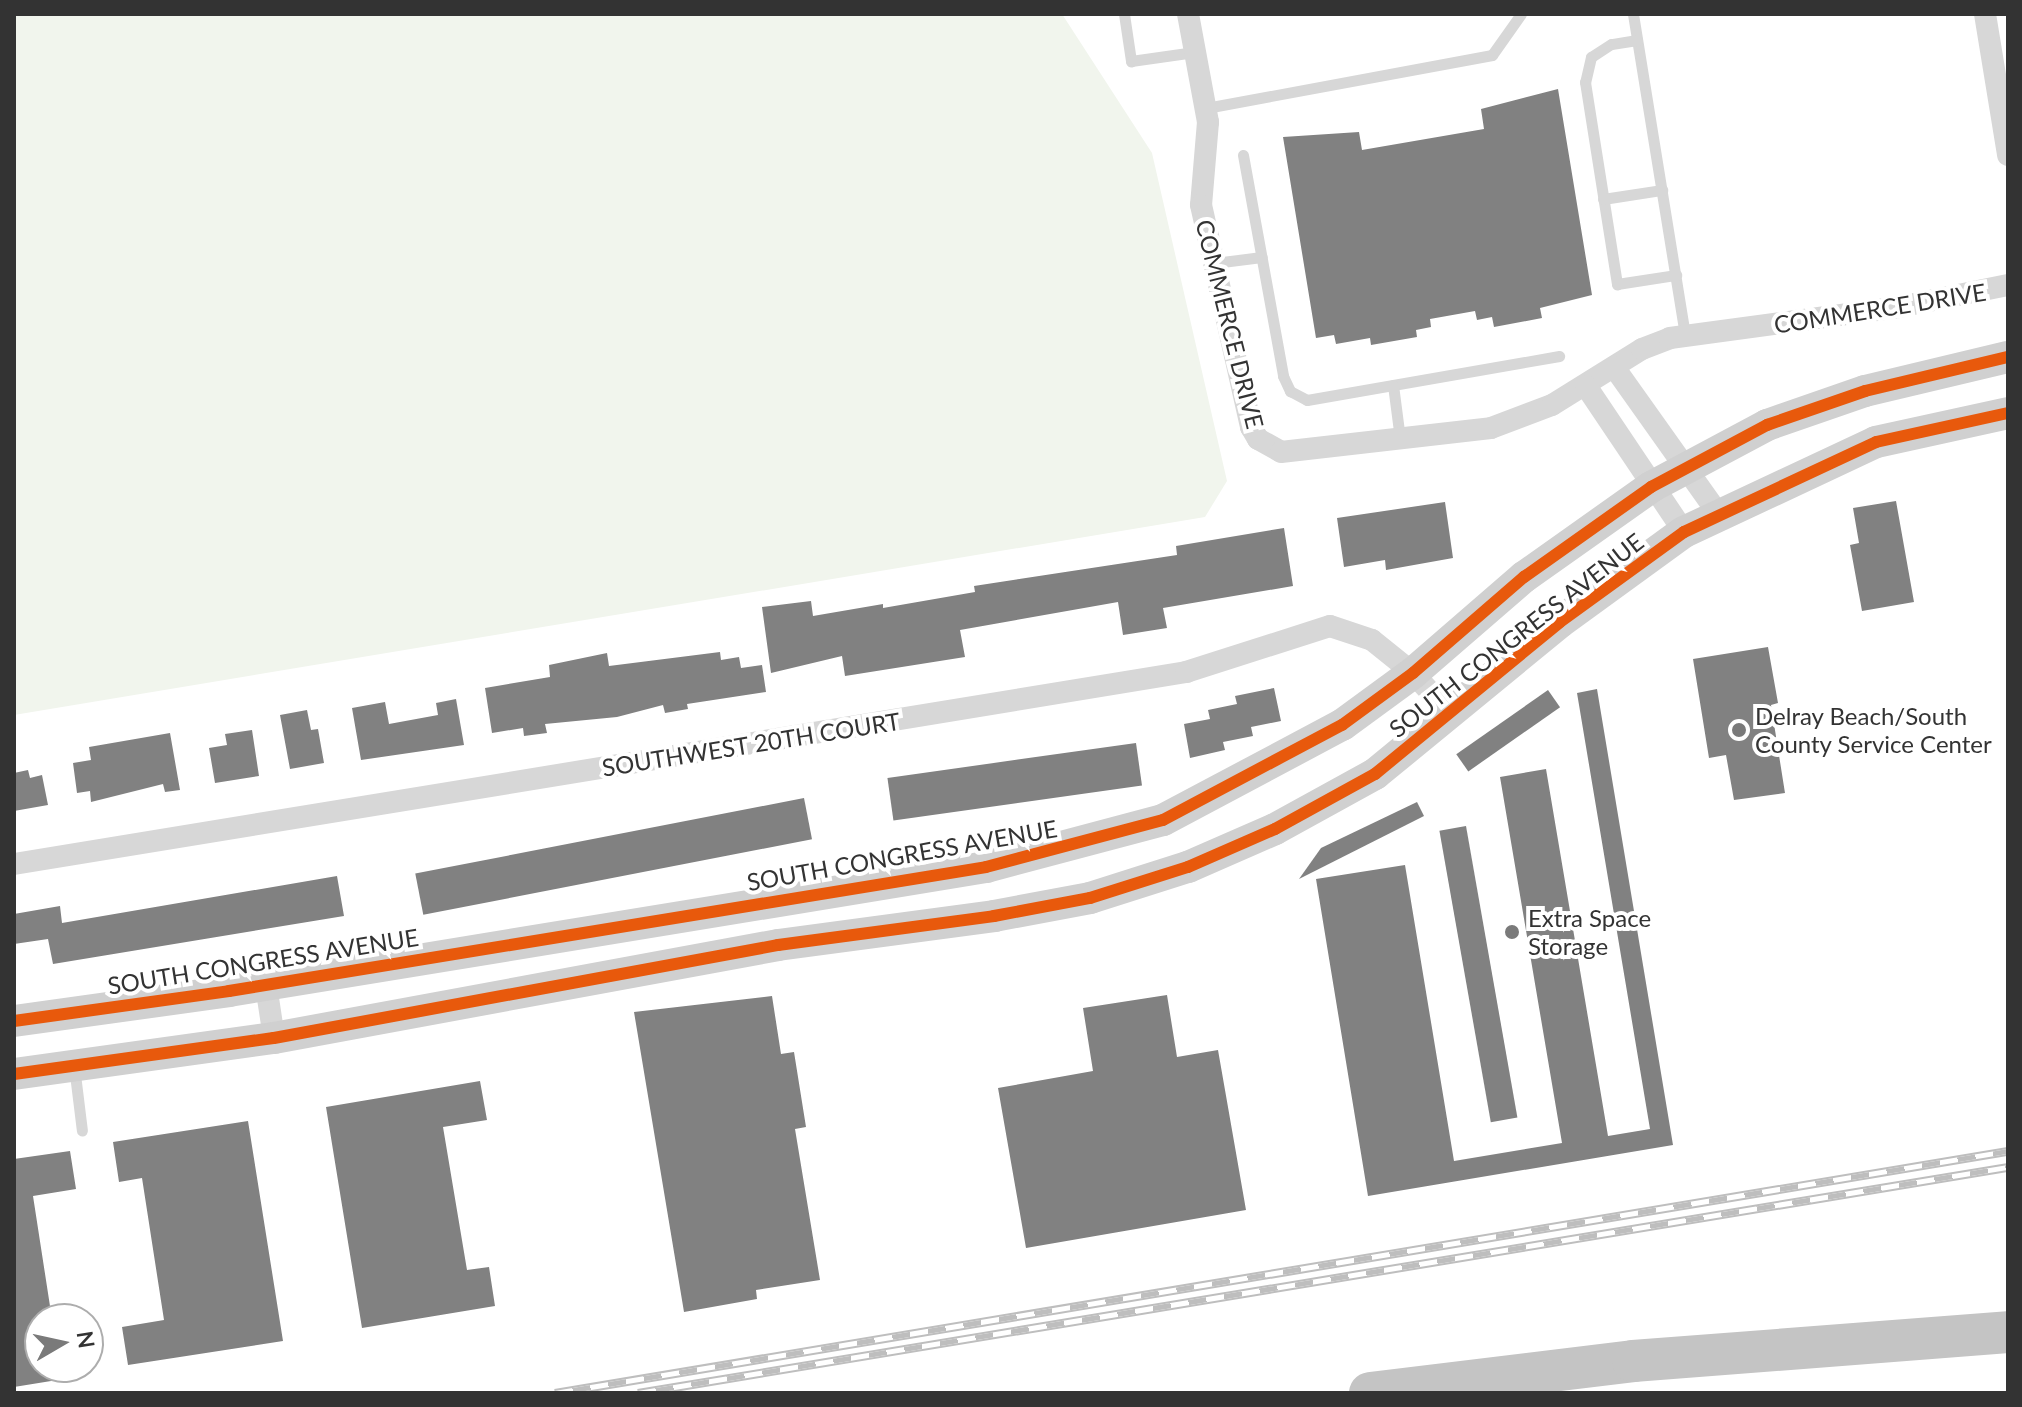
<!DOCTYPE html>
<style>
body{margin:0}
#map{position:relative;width:2022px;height:1407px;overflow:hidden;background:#fff;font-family:Lato,sans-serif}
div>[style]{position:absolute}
.green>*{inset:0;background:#f1f5ed}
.building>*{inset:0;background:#818181;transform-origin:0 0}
.service>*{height:11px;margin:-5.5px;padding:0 5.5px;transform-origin:5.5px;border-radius:5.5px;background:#d7d7d7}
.minor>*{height:22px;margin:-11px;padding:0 11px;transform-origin:11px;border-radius:11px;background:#d7d7d7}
.secondary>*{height:32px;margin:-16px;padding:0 16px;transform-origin:16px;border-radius:16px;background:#d0d0d0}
.motorway>*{height:42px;margin:-21px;padding:0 21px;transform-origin:21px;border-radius:21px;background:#c4c4c4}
.rail>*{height:9px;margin-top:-4.5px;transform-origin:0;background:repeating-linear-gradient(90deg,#fff 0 18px,#bebebe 0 36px);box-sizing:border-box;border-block:2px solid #bebebe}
.cycleway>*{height:12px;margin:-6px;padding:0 6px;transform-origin:6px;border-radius:6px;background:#e8590c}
.dots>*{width:22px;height:22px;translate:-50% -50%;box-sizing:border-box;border:4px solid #fff;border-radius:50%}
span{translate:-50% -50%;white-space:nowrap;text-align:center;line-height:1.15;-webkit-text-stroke:8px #fff;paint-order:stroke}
.street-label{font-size:24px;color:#333}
.poi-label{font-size:24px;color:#333}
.left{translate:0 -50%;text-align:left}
.frame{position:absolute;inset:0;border:16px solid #333;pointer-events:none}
.north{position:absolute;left:24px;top:1303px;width:80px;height:80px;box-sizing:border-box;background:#fff;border:2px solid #adadad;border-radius:50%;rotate:81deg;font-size:22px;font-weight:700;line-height:32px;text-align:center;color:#333}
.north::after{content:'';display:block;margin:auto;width:28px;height:36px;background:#7a7a7a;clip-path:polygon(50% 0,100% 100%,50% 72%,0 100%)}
</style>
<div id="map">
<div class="green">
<i style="clip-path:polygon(14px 14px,1062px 14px,1152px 153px,1227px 481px,1205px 517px,14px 715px)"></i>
</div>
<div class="building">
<i style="clip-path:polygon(1558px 89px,1592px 295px,1540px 308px,1542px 318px,1494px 327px,1492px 317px,1477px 320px,1475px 311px,1430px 319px,1431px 327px,1416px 330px,1417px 337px,1371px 345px,1370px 338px,1336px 344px,1334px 335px,1316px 338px,1283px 137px,1359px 132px,1362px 150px,1484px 129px,1481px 109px)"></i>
<i style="clip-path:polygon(1896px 501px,1914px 602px,1862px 611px,1850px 545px,1859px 543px,1853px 508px)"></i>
<i style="clip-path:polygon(1445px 502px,1453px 558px,1386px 570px,1385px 560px,1344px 567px,1337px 518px)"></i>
<i style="clip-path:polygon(1284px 528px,1293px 586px,1163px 608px,1167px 628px,1123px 635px,1118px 602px,960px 630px,965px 657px,845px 676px,842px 656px,771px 673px,762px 607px,811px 601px,813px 616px,883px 604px,883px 608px,975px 592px,974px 586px,1177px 555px,1176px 546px)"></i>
<i style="clip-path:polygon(1768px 647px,1778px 703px,1771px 705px,1785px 793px,1734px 800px,1726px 755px,1709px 758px,1693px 659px)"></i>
<i style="clip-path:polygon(720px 652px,721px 660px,739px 657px,741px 668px,762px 665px,766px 692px,687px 704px,688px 709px,665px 713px,663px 705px,617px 717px,545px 724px,547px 733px,524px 736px,523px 728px,492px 733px,485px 688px,550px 677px,549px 665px,607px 653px,609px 666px)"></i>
<i style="clip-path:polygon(1274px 688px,1281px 721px,1251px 727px,1253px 736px,1223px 742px,1225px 750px,1190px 758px,1184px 724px,1210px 719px,1208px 710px,1237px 704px,1235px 696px)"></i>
<i style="clip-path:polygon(1597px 689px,1673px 1145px,1368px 1196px,1316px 879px,1405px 865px,1454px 1161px,1562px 1143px,1500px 777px,1546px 769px,1608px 1136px,1650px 1129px,1577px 693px)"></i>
<i style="left:1548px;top:690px;width:21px;height:112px;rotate:55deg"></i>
<i style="clip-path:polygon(456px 699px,464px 745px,361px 760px,352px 708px,385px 702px,389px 724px,438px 715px,436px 703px)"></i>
<i style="clip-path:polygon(307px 710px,311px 730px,318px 729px,324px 763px,290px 769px,280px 715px)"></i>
<i style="clip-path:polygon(252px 730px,259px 776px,215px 783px,209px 748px,227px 745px,225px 734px)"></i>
<i style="clip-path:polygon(170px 733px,180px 790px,165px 792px,163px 784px,91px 802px,90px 791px,77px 793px,73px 763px,91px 760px,89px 747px)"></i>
<i style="left:1136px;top:743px;width:43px;height:251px;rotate:82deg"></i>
<i style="clip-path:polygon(28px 770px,30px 778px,42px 775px,48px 805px,14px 811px,14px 773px)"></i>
<i style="left:804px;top:798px;width:42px;height:396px;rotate:79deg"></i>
<i style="clip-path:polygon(1417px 802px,1424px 816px,1299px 879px,1321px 848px)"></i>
<i style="left:1466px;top:826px;width:296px;height:27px;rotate:80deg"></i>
<i style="clip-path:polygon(337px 876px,344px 916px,53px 964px,48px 939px,14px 944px,14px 914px,60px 906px,62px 923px)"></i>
<i style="clip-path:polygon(1167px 995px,1177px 1057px,1218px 1050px,1246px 1210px,1026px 1248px,998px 1088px,1093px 1071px,1083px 1008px)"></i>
<i style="clip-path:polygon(772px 996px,781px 1054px,794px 1052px,806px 1127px,795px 1129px,820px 1280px,756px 1290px,757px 1299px,684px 1312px,634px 1012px)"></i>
<i style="clip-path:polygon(480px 1081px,487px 1120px,443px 1127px,467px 1270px,489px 1267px,495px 1306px,362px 1328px,326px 1107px)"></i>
<i style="clip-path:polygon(248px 1121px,283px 1341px,128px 1365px,122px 1327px,164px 1320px,142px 1178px,119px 1182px,113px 1142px)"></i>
<i style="clip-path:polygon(70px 1151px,76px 1189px,33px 1196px,52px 1319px,40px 1319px,40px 1367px,81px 1367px,82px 1376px,14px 1387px,14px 1159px)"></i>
</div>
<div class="service">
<i style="left:1124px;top:14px;width:48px;rotate:81.5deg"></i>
<i style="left:1131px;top:61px;width:64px;rotate:-8.1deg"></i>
<i style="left:1633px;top:14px;width:325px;rotate:80.8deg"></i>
<i style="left:1637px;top:40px;width:26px;rotate:171deg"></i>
<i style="left:1611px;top:44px;width:24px;rotate:147deg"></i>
<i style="left:1591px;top:57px;width:26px;rotate:103deg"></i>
<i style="left:1585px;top:82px;width:205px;rotate:81deg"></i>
<i style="left:1617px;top:284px;width:60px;rotate:-8.7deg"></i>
<i style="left:1206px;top:108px;width:291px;rotate:-10.5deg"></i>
<i style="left:1492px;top:55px;width:50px;rotate:-54.7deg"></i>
<i style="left:1243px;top:155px;width:225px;rotate:79.7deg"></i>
<i style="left:1283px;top:376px;width:17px;rotate:65deg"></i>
<i style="left:1290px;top:391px;width:19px;rotate:28deg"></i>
<i style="left:1307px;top:400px;width:256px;rotate:-9.9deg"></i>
<i style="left:1603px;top:199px;width:60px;rotate:-8.7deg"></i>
<i style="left:1214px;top:263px;width:48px;rotate:-7.1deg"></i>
<i style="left:1393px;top:385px;width:54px;rotate:82.6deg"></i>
<i style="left:74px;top:1066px;width:65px;rotate:83deg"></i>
</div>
<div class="minor">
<i style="left:1188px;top:14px;width:110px;rotate:79.5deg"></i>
<i style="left:1208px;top:122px;width:83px;rotate:94.8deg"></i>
<i style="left:1201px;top:205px;width:228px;rotate:77.3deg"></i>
<i style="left:1251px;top:427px;width:14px;rotate:60deg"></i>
<i style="left:1258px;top:439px;width:26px;rotate:29deg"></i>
<i style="left:1281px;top:452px;width:211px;rotate:-6.5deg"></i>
<i style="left:1491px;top:428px;width:65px;rotate:-20.7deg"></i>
<i style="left:1552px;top:405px;width:106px;rotate:-31.9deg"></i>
<i style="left:1642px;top:349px;width:30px;rotate:-21deg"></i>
<i style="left:1670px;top:338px;width:231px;rotate:-7.7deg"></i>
<i style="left:1899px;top:307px;width:111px;rotate:-11.4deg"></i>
<i style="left:1985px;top:14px;width:143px;rotate:80.7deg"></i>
<i style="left:1614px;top:367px;width:181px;rotate:54.6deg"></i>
<i style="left:1586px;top:386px;width:176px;rotate:56.1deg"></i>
<i style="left:14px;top:864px;width:1188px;rotate:-9.3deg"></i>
<i style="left:1186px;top:672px;width:151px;rotate:-17.7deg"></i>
<i style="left:1330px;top:626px;width:44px;rotate:18.4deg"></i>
<i style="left:1372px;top:640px;width:53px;rotate:38.8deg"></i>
<i style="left:1413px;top:673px;width:55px;rotate:47.9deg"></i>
<i style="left:266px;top:985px;width:54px;rotate:81.4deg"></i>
</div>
<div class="secondary">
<i style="left:14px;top:1021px;width:217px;rotate:-7.9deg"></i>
<i style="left:229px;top:991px;width:767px;rotate:-9.3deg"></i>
<i style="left:986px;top:867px;width:183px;rotate:-14.9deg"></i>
<i style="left:1163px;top:820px;width:203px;rotate:-28deg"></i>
<i style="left:1342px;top:725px;width:88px;rotate:-36.2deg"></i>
<i style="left:1413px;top:673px;width:147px;rotate:-40.9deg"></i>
<i style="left:1524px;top:577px;width:156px;rotate:-35.3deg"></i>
<i style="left:1651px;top:487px;width:132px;rotate:-28.1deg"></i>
<i style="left:1767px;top:425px;width:104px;rotate:-19.1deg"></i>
<i style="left:1865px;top:391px;width:147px;rotate:-13.4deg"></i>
<i style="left:14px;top:1074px;width:262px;rotate:-7.9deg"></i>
<i style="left:274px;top:1038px;width:513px;rotate:-10.45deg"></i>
<i style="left:778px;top:945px;width:218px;rotate:-7.6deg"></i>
<i style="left:994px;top:916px;width:98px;rotate:-10.6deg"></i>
<i style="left:1090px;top:898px;width:103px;rotate:-17.6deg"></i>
<i style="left:1188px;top:867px;width:95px;rotate:-23.6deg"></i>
<i style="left:1275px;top:829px;width:114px;rotate:-28.8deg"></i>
<i style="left:1375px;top:774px;width:239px;rotate:-39.4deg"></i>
<i style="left:1560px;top:622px;width:153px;rotate:-36deg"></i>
<i style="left:1684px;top:532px;width:212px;rotate:-25.1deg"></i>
<i style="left:1876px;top:442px;width:135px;rotate:-12.4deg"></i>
</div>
<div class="motorway">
<i style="left:1370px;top:1393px;width:265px;rotate:-6.9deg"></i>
<i style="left:1633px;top:1361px;width:376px;rotate:-4.4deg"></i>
</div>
<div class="rail">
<i style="left:555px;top:1393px;width:1473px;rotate:-9.46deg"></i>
<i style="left:638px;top:1393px;width:1389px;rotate:-9.37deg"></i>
</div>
<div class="cycleway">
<i style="left:14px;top:1021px;width:217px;rotate:-7.9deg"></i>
<i style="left:229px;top:991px;width:767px;rotate:-9.3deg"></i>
<i style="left:986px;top:867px;width:183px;rotate:-14.9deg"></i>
<i style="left:1163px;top:820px;width:203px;rotate:-28deg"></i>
<i style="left:1342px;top:725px;width:88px;rotate:-36.2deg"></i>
<i style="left:1413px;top:673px;width:147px;rotate:-40.9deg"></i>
<i style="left:1524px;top:577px;width:156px;rotate:-35.3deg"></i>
<i style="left:1651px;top:487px;width:132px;rotate:-28.1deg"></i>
<i style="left:1767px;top:425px;width:104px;rotate:-19.1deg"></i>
<i style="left:1865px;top:391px;width:147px;rotate:-13.4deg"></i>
<i style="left:14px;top:1074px;width:262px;rotate:-7.9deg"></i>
<i style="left:274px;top:1038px;width:513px;rotate:-10.45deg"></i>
<i style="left:778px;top:945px;width:218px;rotate:-7.6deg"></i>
<i style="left:994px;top:916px;width:98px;rotate:-10.6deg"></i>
<i style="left:1090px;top:898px;width:103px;rotate:-17.6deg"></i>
<i style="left:1188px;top:867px;width:95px;rotate:-23.6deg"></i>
<i style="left:1275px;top:829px;width:114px;rotate:-28.8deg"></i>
<i style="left:1375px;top:774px;width:239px;rotate:-39.4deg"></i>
<i style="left:1560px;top:622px;width:153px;rotate:-36deg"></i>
<i style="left:1684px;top:532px;width:212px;rotate:-25.1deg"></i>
<i style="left:1876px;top:442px;width:135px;rotate:-12.4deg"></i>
</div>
<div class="dots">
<i style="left:1739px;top:730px;background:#7a7a7a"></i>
<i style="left:1512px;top:932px;background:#7a7a7a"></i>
</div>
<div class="street-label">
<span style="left:1880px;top:308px;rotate:-9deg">COMMERCE DRIVE</span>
<span style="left:1230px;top:324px;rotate:76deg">COMMERCE DRIVE</span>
<span style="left:1516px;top:635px;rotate:-38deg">SOUTH CONGRESS AVENUE</span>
<span style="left:751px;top:744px;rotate:-9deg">SOUTHWEST 20TH COURT</span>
<span style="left:902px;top:855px;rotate:-10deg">SOUTH CONGRESS AVENUE</span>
<span style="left:263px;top:961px;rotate:-9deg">SOUTH CONGRESS AVENUE</span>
</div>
<div class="poi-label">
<span class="left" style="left:1755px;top:730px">Delray Beach/South<br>County Service Center</span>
<span class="left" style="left:1528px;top:932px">Extra Space<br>Storage</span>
</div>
<div class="frame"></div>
<div class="north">N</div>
</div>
